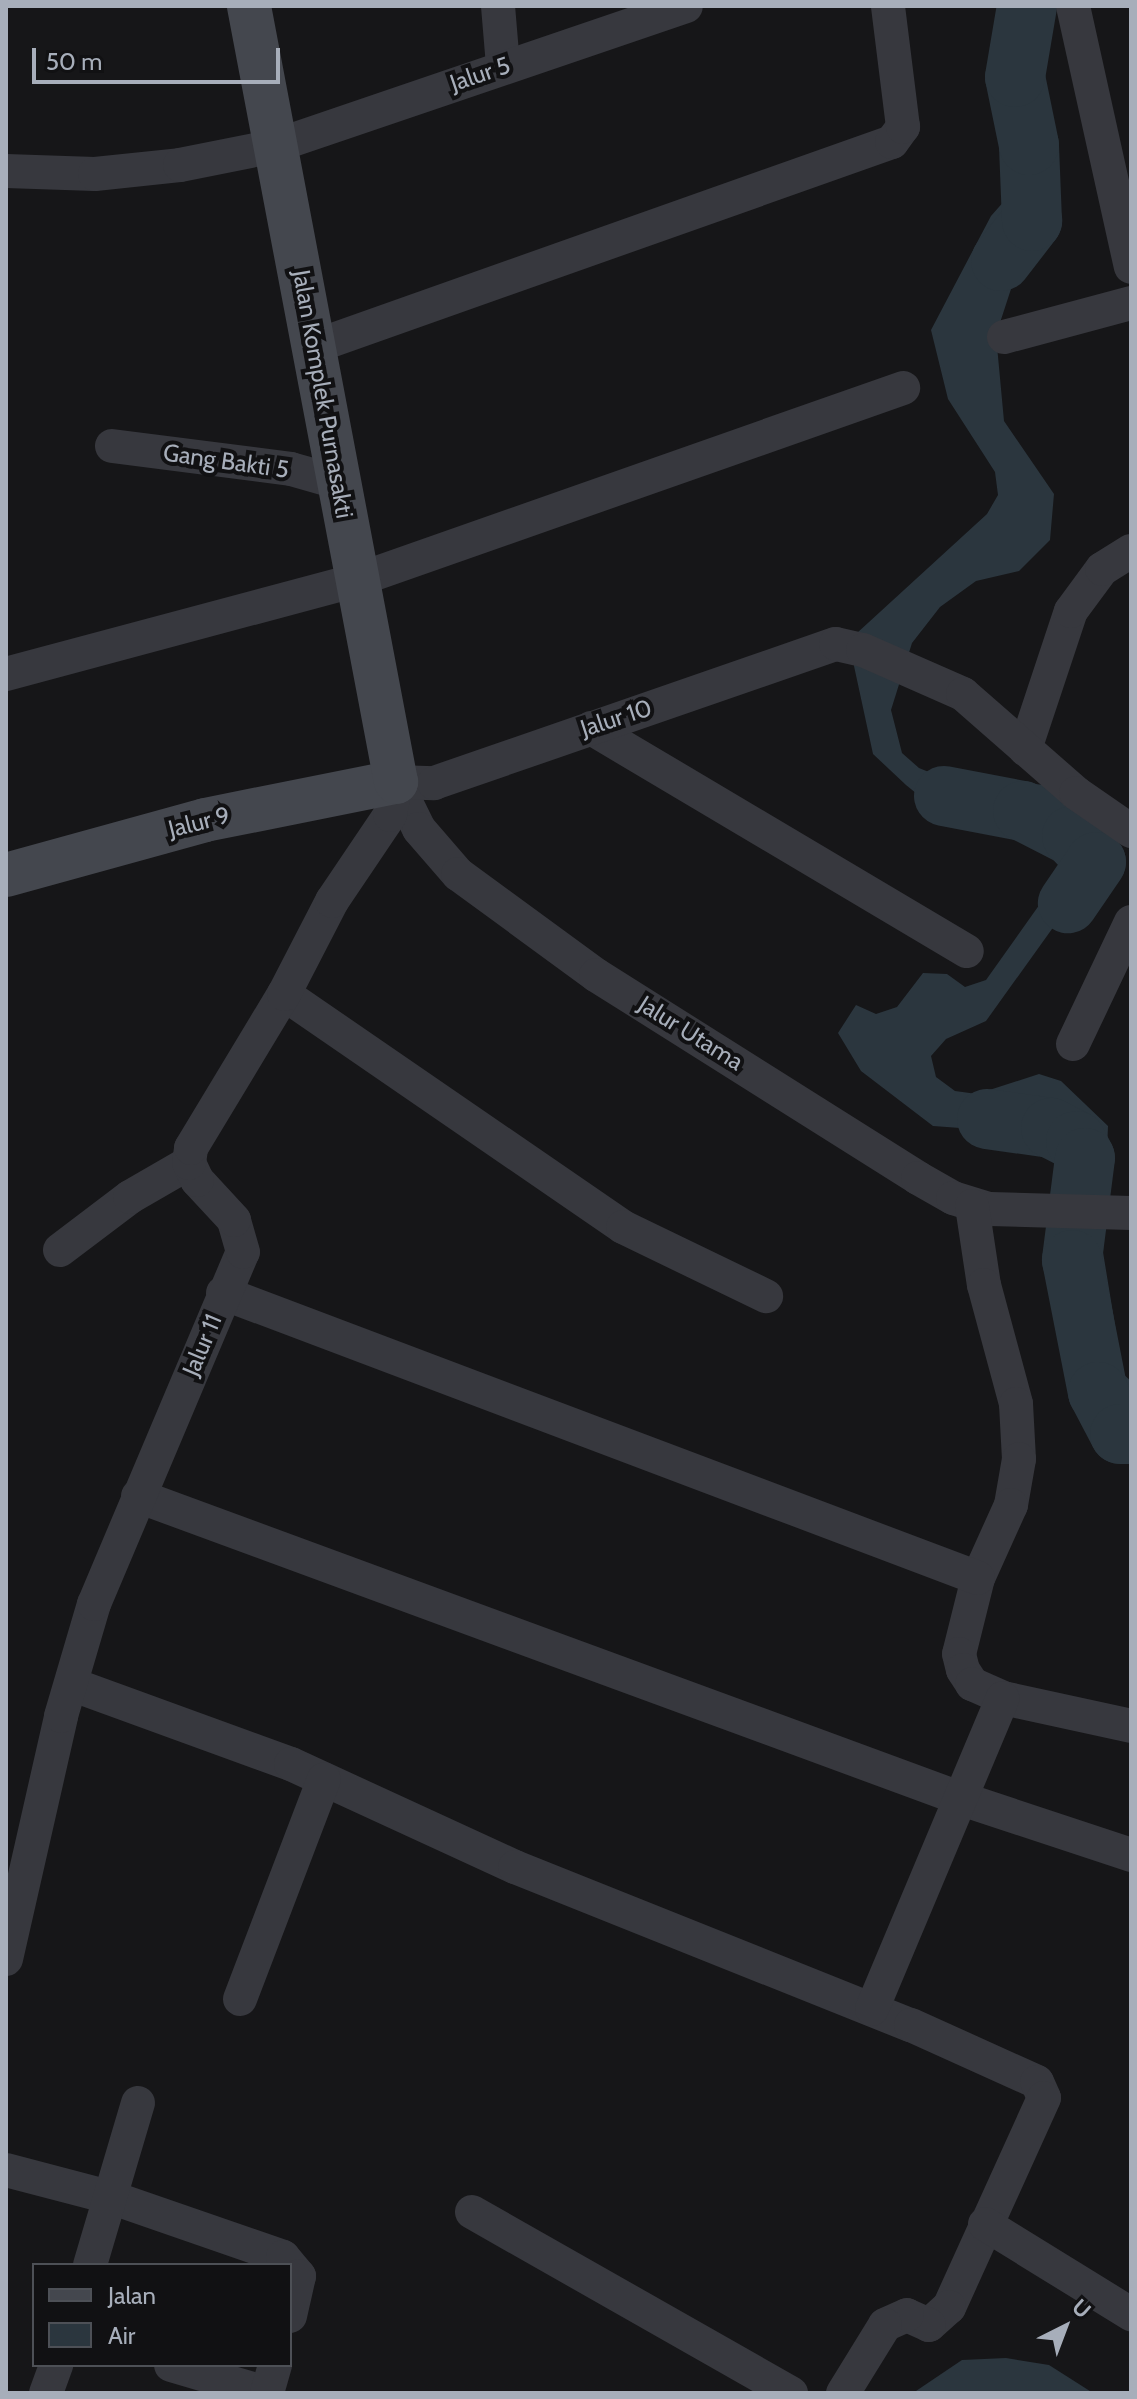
<!DOCTYPE html>
<style>
body{margin:0}
#map{position:relative;width:1137px;height:2399px;overflow:hidden;background:#161618;font-family:Cabin,sans-serif}
div>[style]{position:absolute}
.water>*{inset:0;background:#2b363e}
.river>*{height:60px;margin:-30px;padding:0 30px;transform-origin:30px;border-radius:30px;background:#2b363e}
.street>*{height:34px;margin:-17px;padding:0 17px;transform-origin:17px;border-radius:17px;background:#37383e}
.secondary>*{height:44px;margin:-22px;padding:0 22px;transform-origin:22px;border-radius:22px;background:#44474e}
span{translate:-50% -50%;white-space:nowrap;text-align:center;line-height:1.15;-webkit-text-stroke:8px #111113;paint-order:stroke}
.street-label{font-size:24px;color:#a7aeba}
.frame{position:absolute;inset:0;border:8px solid #a7aeba;pointer-events:none}
.legend{position:absolute;left:32px;top:2263px;width:260px;height:104px;box-sizing:border-box;background:#111113;border:2px solid #4d5056;margin:0;padding:10px 14px;list-style:none;font-size:24px;color:#a7aeba}
.legend li{display:flex;align-items:center;gap:16px;height:40px}
.legend b{width:40px;border:2px solid #4d5056}
.north{position:absolute;left:1025px;top:2287px;width:80px;height:80px;-webkit-text-stroke:6px #111113;paint-order:stroke;rotate:42deg;font-size:22px;font-weight:700;line-height:32px;text-align:center;color:#a7aeba}
.north::after{content:'';display:block;margin:auto;width:28px;height:36px;background:#a7aeba;clip-path:polygon(50% 0,100% 100%,50% 72%,0 100%)}
.scale{position:absolute;left:32px;top:48px;width:248px;height:36px;box-sizing:border-box;border:4px solid #a7aeba;border-top:0;padding-left:10px;font-size:24px;line-height:28px;white-space:nowrap;color:#a7aeba;-webkit-text-stroke:6px #111113;paint-order:stroke}
</style>
<div id="map">
<div class="water">
<i style="clip-path:polygon(1038px 185px,1041px 228px,1025px 246px,996px 335px,1004px 421px,1054px 494px,1050px 540px,1019px 571px,976px 581px,940px 607px,912px 643px,891px 710px,902px 753px,919px 768px,941px 777px,1060px 786px,1112px 827px,1115px 841px,986px 1021px,946px 1039px,931px 1056px,936px 1077px,955px 1091px,977px 1094px,1039px 1074px,1061px 1081px,1108px 1126px,1103px 1252px,1123px 1374px,1131px 1381px,1131px 1434px,1123px 1432px,1095px 1398px,1047px 1222px,1051px 1201px,1086px 1173px,1088px 1151px,1071px 1136px,933px 1126px,861px 1071px,838px 1033px,856px 1005px,876px 1014px,897px 1007px,923px 973px,947px 974px,965px 987px,986px 980px,1074px 856px,1073px 834px,1055px 818px,1036px 811px,949px 820px,906px 785px,873px 754px,854px 666px,857px 633px,987px 514px,998px 495px,995px 472px,948px 399px,931px 330px,991px 216px,1006px 199px)"></i>
<i style="clip-path:polygon(1006px 2358px,1049px 2365px,1093px 2393px,913px 2393px,962px 2360px)"></i>
</div>
<div class="river">
<i style="left:1001px;top:261px;width:51px;rotate:-52.2deg"></i>
<i style="left:1032px;top:221px;width:76px;rotate:-92.3deg"></i>
<i style="left:1029px;top:145px;width:69px;rotate:-101.6deg"></i>
<i style="left:1015px;top:77px;width:72px;rotate:-80.4deg"></i>
<i style="left:944px;top:796px;width:80px;rotate:10.8deg"></i>
<i style="left:1023px;top:811px;width:55px;rotate:27deg"></i>
<i style="left:1072px;top:836px;width:35px;rotate:47deg"></i>
<i style="left:1096px;top:862px;width:50px;rotate:124.3deg"></i>
<i style="left:987px;top:1119px;width:65px;rotate:8deg"></i>
<i style="left:1051px;top:1128px;width:28px;rotate:27deg"></i>
<i style="left:1076px;top:1141px;width:19px;rotate:62deg"></i>
<i style="left:1085px;top:1158px;width:103px;rotate:97.3deg"></i>
<i style="left:1072px;top:1260px;width:135px;rotate:78.9deg"></i>
<i style="left:1098px;top:1392px;width:47px;rotate:62.4deg"></i>
<i style="left:1120px;top:1434px;width:11px"></i>
</div>
<div class="street">
<i style="left:498px;top:6px;width:59px;rotate:85.2deg"></i>
<i style="left:1073px;top:6px;width:267px;rotate:77.5deg"></i>
<i style="left:6px;top:171px;width:89px;rotate:1.9deg"></i>
<i style="left:95px;top:174px;width:85px;rotate:-6deg"></i>
<i style="left:180px;top:165px;width:97px;rotate:-11.3deg"></i>
<i style="left:275px;top:146px;width:434px;rotate:-18.8deg"></i>
<i style="left:1004px;top:337px;width:131px;rotate:-15deg"></i>
<i style="left:316px;top:346px;width:611px;rotate:-19.5deg"></i>
<i style="left:892px;top:142px;width:19px;rotate:-54deg"></i>
<i style="left:903px;top:127px;width:122px;rotate:-97.1deg"></i>
<i style="left:112px;top:446px;width:180px;rotate:7.3deg"></i>
<i style="left:291px;top:469px;width:51px;rotate:15.9deg"></i>
<i style="left:6px;top:674px;width:363px;rotate:-15deg"></i>
<i style="left:357px;top:580px;width:579px;rotate:-19.37deg"></i>
<i style="left:591px;top:728px;width:437px;rotate:30.7deg"></i>
<i style="left:1025px;top:749px;width:145px;rotate:-71.6deg"></i>
<i style="left:1071px;top:611px;width:52px;rotate:-53.6deg"></i>
<i style="left:1102px;top:569px;width:34px;rotate:-32deg"></i>
<i style="left:396px;top:782px;width:52px;rotate:63.9deg"></i>
<i style="left:419px;top:829px;width:60px;rotate:49.1deg"></i>
<i style="left:458px;top:874px;width:171px;rotate:36.2deg"></i>
<i style="left:596px;top:975px;width:381px;rotate:32.2deg"></i>
<i style="left:918px;top:1178px;width:40px;rotate:29.7deg"></i>
<i style="left:953px;top:1198px;width:39px;rotate:17deg"></i>
<i style="left:990px;top:1209px;width:141px;rotate:1.6deg"></i>
<i style="left:396px;top:782px;width:38px;rotate:2deg"></i>
<i style="left:434px;top:783px;width:425px;rotate:-19.1deg"></i>
<i style="left:836px;top:644px;width:28px;rotate:13deg"></i>
<i style="left:863px;top:650px;width:109px;rotate:23.7deg"></i>
<i style="left:963px;top:694px;width:150px;rotate:41.2deg"></i>
<i style="left:1076px;top:793px;width:67px;rotate:34.6deg"></i>
<i style="left:284px;top:994px;width:411px;rotate:34.5deg"></i>
<i style="left:623px;top:1227px;width:159px;rotate:25.8deg"></i>
<i style="left:1073px;top:1044px;width:135px;rotate:-64.6deg"></i>
<i style="left:972px;top:1206px;width:80px;rotate:81.4deg"></i>
<i style="left:984px;top:1285px;width:123px;rotate:74.9deg"></i>
<i style="left:1016px;top:1404px;width:55px;rotate:86.9deg"></i>
<i style="left:1019px;top:1459px;width:47px;rotate:99.9deg"></i>
<i style="left:1011px;top:1505px;width:80px;rotate:114.3deg"></i>
<i style="left:978px;top:1578px;width:78px;rotate:104deg"></i>
<i style="left:959px;top:1654px;width:16px;rotate:76deg"></i>
<i style="left:963px;top:1670px;width:17px;rotate:57deg"></i>
<i style="left:972px;top:1684px;width:34px;rotate:24deg"></i>
<i style="left:1003px;top:1698px;width:131px;rotate:12.3deg"></i>
<i style="left:60px;top:1250px;width:88px;rotate:-37.1deg"></i>
<i style="left:130px;top:1197px;width:68px;rotate:-30deg"></i>
<i style="left:223px;top:1293px;width:807px;rotate:20.68deg"></i>
<i style="left:138px;top:1496px;width:878px;rotate:20.19deg"></i>
<i style="left:962px;top:1799px;width:178px;rotate:18.3deg"></i>
<i style="left:71px;top:1684px;width:234px;rotate:20deg"></i>
<i style="left:291px;top:1764px;width:247px;rotate:24.7deg"></i>
<i style="left:515px;top:1867px;width:426px;rotate:21.8deg"></i>
<i style="left:911px;top:2025px;width:138px;rotate:24.3deg"></i>
<i style="left:1037px;top:2082px;width:17px;rotate:66deg"></i>
<i style="left:1044px;top:2098px;width:230px;rotate:114.4deg"></i>
<i style="left:949px;top:2307px;width:27px;rotate:138deg"></i>
<i style="left:929px;top:2325px;width:24px;rotate:-156deg"></i>
<i style="left:907px;top:2315px;width:24px;rotate:156deg"></i>
<i style="left:885px;top:2325px;width:80px;rotate:121.7deg"></i>
<i style="left:6px;top:1959px;width:249px;rotate:-77.2deg"></i>
<i style="left:61px;top:1716px;width:117px;rotate:-73.6deg"></i>
<i style="left:94px;top:1604px;width:382px;rotate:-67.1deg"></i>
<i style="left:243px;top:1252px;width:33px;rotate:-106deg"></i>
<i style="left:234px;top:1220px;width:54px;rotate:-132.8deg"></i>
<i style="left:197px;top:1180px;width:19px;rotate:-115deg"></i>
<i style="left:189px;top:1163px;width:15px;rotate:-82deg"></i>
<i style="left:191px;top:1148px;width:180px;rotate:-58.9deg"></i>
<i style="left:284px;top:994px;width:105px;rotate:-62.7deg"></i>
<i style="left:332px;top:901px;width:104px;rotate:-56deg"></i>
<i style="left:390px;top:815px;width:34px;rotate:-80deg"></i>
<i style="left:240px;top:1999px;width:235px;rotate:-69.1deg"></i>
<i style="left:872px;top:2009px;width:337px;rotate:-67.2deg"></i>
<i style="left:6px;top:2170px;width:111px;rotate:14.7deg"></i>
<i style="left:113px;top:2198px;width:180px;rotate:19.1deg"></i>
<i style="left:283px;top:2257px;width:25px;rotate:50deg"></i>
<i style="left:299px;top:2276px;width:41px;rotate:102.7deg"></i>
<i style="left:472px;top:2212px;width:367px;rotate:29.6deg"></i>
<i style="left:985px;top:2224px;width:172px;rotate:31.7deg"></i>
<i style="left:90px;top:2265px;width:169px;rotate:-73.5deg"></i>
<i style="left:171px;top:2365px;width:99px;rotate:16.4deg"></i>
<i style="left:46px;top:2393px;width:30px;rotate:-70deg"></i>
<i style="left:267px;top:2393px;width:29px;rotate:-74deg"></i>
</div>
<div class="secondary">
<i style="left:6px;top:875px;width:206px;rotate:-15.4deg"></i>
<i style="left:205px;top:820px;width:195px;rotate:-11.3deg"></i>
<i style="left:396px;top:782px;width:790px;rotate:-100.73deg"></i>
</div>
<div class="street-label">
<span style="left:480px;top:74px;rotate:-19deg">Jalur 5</span>
<span style="left:323px;top:394px;rotate:80deg">Jalan Komplek Purnasakti</span>
<span style="left:226px;top:461px;rotate:8deg">Gang Bakti 5</span>
<span style="left:616px;top:718px;rotate:-18deg">Jalur 10</span>
<span style="left:199px;top:822px;rotate:-14deg">Jalur 9</span>
<span style="left:691px;top:1033px;rotate:32deg">Jalur Utama</span>
<span style="left:202px;top:1345px;rotate:-67deg">Jalur 11</span>
</div>
<div class="frame"></div>
<ul class="legend">
<li><b style="height:10px;background:#44474e"></b>Jalan</li>
<li><b style="height:22px;background:#2b363e"></b>Air</li>
</ul>
<div class="north">U</div>
<div class="scale">50 m</div>
</div>
